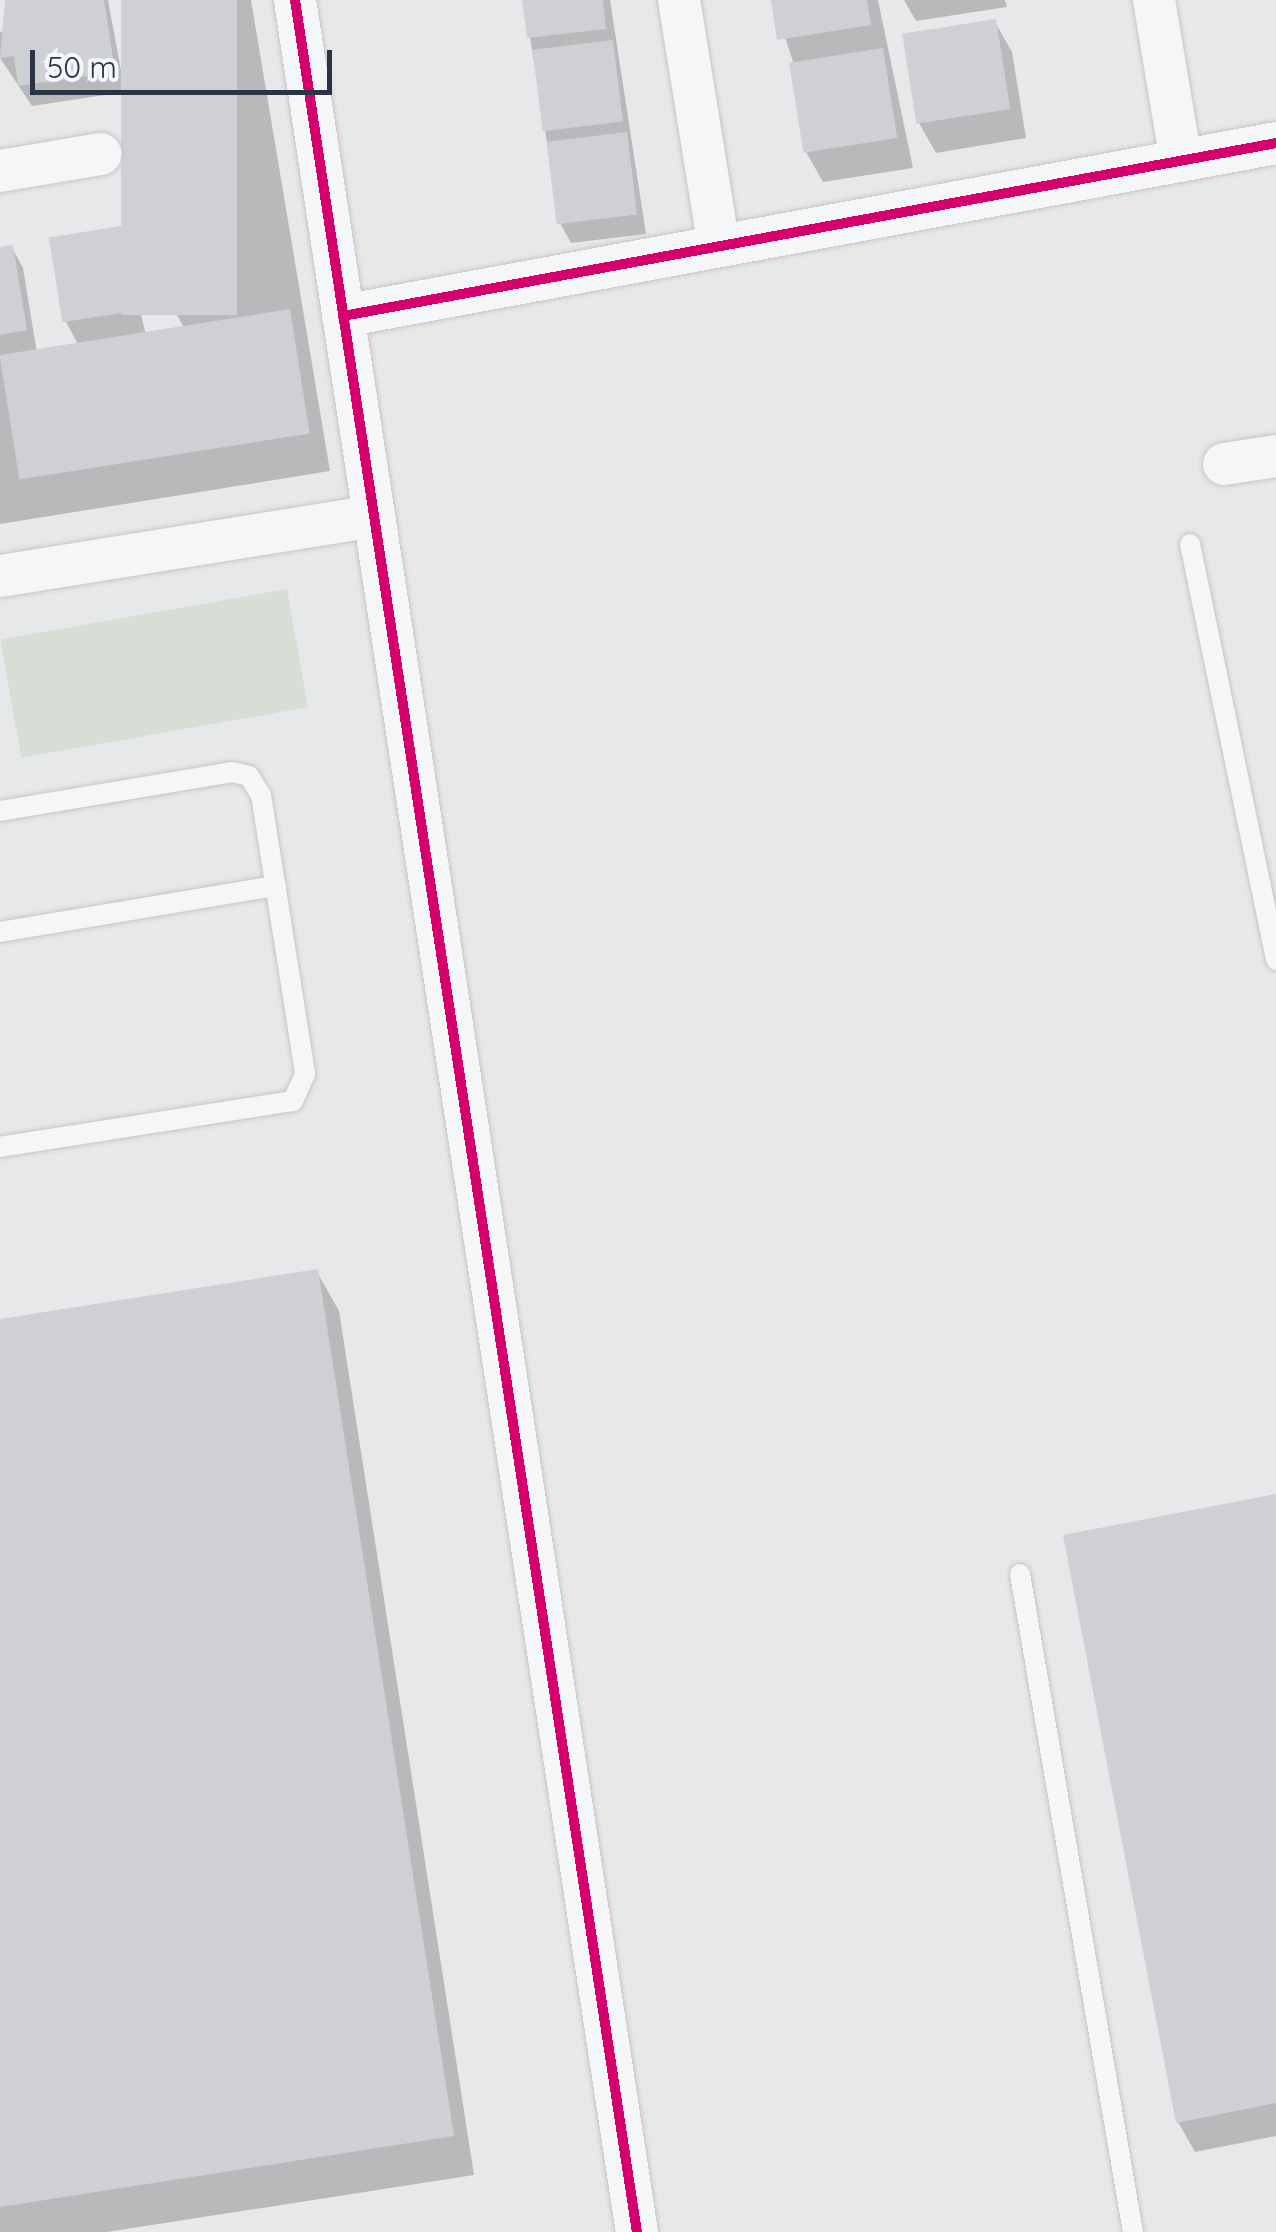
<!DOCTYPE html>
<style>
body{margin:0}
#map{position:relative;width:1276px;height:2232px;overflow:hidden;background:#e6e8ea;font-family:Quicksand,sans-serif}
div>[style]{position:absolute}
.green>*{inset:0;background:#d6ded6;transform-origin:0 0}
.shadow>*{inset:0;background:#0003}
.building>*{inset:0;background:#ced0d3;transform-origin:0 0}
.roads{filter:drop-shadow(0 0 2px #c4c6c8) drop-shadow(0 0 2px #c4c6c8)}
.service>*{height:20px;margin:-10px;padding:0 10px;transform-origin:10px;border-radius:10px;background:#f5f6f7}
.minor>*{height:42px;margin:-21px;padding:0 21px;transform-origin:21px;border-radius:21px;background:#f5f6f7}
.cycleway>*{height:10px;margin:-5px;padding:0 5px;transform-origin:5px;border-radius:5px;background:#d6006c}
span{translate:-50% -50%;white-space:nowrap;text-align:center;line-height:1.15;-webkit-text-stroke:8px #f4f6f9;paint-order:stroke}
.scale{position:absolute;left:30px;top:50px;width:302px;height:45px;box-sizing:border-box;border:5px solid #2b3445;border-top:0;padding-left:12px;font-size:30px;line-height:35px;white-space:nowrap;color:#2b3445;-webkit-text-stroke:8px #f4f6f9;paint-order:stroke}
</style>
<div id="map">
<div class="green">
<i style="left:287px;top:589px;width:120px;height:291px;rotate:80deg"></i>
</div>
<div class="shadow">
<i style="clip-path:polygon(7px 0,108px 0,125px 92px,32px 106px,0 58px,0 32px,12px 30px)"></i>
<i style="clip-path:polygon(123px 0,251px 0,330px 471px,0 524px,0 250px,12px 248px,23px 268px,37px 353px,79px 346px,66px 322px,120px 229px,146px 335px,185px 329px,174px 310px)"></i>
<i style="clip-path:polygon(524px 0,610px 0,646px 234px,571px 243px,560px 223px)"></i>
<i style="clip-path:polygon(773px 0,878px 0,913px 168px,823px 182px,806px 152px,794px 65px)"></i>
<i style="clip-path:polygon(904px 0,1005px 0,1007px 7px,916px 21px)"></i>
<i style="clip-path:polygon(995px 22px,1012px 52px,1026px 138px,936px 153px,919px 123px)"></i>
<i style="clip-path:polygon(317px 1272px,339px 1311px,474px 2175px,107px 2232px,0 2232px,0 1321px)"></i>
<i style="clip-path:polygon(1276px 1497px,1276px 2136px,1195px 2152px,1178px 2122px)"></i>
</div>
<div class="building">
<i style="clip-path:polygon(5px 0,104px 0,115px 72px,18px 86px,14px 56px,0 58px)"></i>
<i style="left:121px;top:0;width:116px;height:315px"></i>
<i style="clip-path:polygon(522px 0,603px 0,606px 29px,527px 38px)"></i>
<i style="clip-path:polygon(771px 0,867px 0,871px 25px,777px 40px)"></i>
<i style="left:996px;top:19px;width:91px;height:95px;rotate:81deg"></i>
<i style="left:613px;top:40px;width:82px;height:81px;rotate:83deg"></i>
<i style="left:883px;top:48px;width:91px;height:95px;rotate:81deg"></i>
<i style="left:627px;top:132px;width:83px;height:81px;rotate:83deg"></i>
<i style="left:121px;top:226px;width:86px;height:73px;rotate:81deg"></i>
<i style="clip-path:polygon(13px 245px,27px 330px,0 335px,0 247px)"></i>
<i style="left:290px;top:309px;width:126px;height:294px;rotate:81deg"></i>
<i style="clip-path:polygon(318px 1269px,454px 2136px,0 2207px,0 1319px)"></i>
<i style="clip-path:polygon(1276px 1494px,1276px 2103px,1176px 2123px,1063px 1535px)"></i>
</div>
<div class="roads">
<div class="service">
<i style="left:1190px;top:544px;width:425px;rotate:78.3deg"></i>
<i style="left:0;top:811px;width:235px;rotate:-9.5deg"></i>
<i style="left:232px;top:772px;width:17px;rotate:13deg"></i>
<i style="left:249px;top:776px;width:22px;rotate:58deg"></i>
<i style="left:261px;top:795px;width:282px;rotate:81deg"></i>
<i style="left:305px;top:1074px;width:30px;rotate:114deg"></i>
<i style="left:293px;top:1101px;width:297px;rotate:171.1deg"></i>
<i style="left:0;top:932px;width:280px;rotate:-9.5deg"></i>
<i style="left:1020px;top:1574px;width:668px;rotate:80.26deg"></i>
</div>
<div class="minor">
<i style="left:295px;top:0;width:2258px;rotate:81.29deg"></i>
<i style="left:679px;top:0;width:249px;rotate:80.8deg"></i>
<i style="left:1154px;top:0;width:163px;rotate:80.5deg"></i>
<i style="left:0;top:171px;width:102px;rotate:-9.6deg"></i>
<i style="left:343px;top:316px;width:949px;rotate:-10.5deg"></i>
<i style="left:1224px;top:464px;width:53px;rotate:-8.7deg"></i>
<i style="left:0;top:576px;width:379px;rotate:-9.1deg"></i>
</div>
</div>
<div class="cycleway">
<i style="left:295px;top:0;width:2258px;rotate:81.29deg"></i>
<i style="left:343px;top:316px;width:949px;rotate:-10.5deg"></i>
</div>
<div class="scale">50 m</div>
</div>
